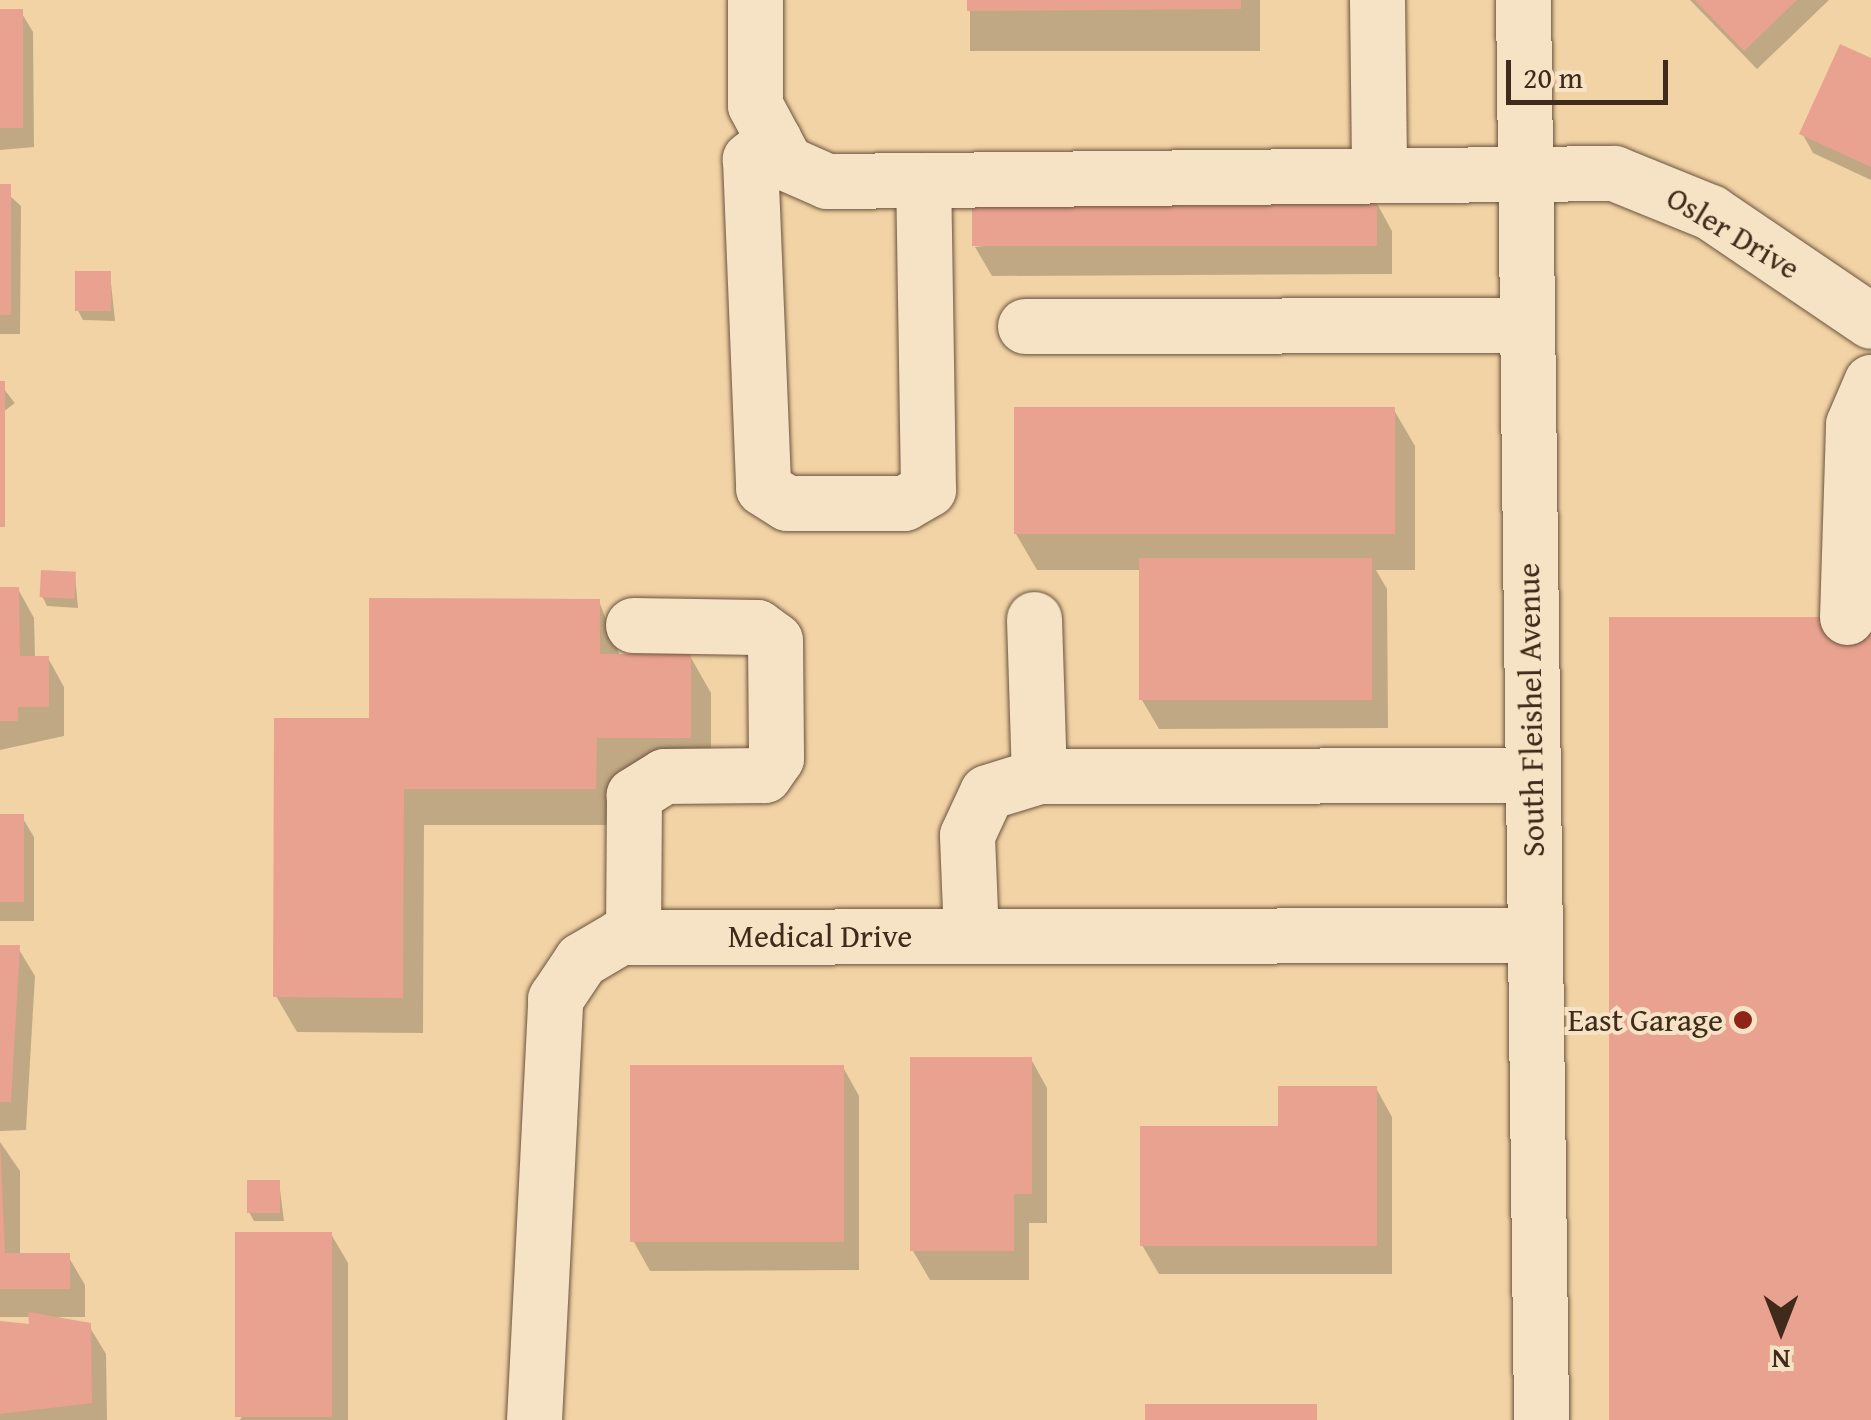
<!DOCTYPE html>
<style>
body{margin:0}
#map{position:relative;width:1871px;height:1420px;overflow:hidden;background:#f1d3a5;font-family:"Gentium Book Plus",serif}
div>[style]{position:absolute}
.shadow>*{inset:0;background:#0003;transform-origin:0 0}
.building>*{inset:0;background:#e9a28f;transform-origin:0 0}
.roads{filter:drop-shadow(0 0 2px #6c543e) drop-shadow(0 0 2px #6c543e)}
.minor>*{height:55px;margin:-27.5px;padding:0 27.5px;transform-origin:27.5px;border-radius:27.5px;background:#f6e2c4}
.dots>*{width:28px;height:28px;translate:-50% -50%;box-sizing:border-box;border:5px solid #f6e2c4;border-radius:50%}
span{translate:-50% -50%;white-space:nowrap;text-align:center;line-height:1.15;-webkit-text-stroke:8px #f6e2c4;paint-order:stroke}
.street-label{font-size:32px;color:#402a1b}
.poi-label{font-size:32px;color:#402a1b}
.right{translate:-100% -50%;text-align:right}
.north{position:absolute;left:1731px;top:1280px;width:100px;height:100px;-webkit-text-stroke:8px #f6e2c4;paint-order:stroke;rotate:180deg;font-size:28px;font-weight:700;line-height:40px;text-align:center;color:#402a1b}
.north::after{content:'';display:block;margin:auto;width:35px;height:45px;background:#402a1b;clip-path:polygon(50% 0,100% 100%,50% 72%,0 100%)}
.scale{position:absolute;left:1506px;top:60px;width:162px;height:45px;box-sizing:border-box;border:5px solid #402a1b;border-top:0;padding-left:12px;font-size:30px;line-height:35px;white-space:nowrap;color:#402a1b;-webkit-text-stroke:8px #f6e2c4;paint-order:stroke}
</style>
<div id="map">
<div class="shadow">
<i style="left:970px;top:0;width:290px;height:51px"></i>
<i style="clip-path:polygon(1690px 0,1829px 0,1757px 69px)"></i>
<i style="clip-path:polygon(0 12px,21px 12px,33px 32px,34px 147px,0 150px)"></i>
<i style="clip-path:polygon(1871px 61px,1871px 180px,1813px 153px,1802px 133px)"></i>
<i style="clip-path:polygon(0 187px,21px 206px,20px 334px,0 334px)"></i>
<i style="clip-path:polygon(1376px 202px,1392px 231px,1392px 274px,992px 276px,975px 247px)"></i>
<i style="clip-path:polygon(110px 274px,115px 321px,83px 320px,78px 311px)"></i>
<i style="left:0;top:384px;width:24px;height:162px;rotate:52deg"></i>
<i style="clip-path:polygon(1394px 410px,1415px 446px,1415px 570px,1376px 570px,1387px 589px,1388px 728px,1159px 729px,1142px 700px,1142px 570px,1037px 570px,1016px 534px)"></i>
<i style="clip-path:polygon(75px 575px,78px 608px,47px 606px,42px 596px)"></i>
<i style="clip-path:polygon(18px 589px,34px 618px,35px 658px,48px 658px,64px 687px,64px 736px,0 750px,0 590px)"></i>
<i style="clip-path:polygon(599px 601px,620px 656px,690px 656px,711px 693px,711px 774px,617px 774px,616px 825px,424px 825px,423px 1033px,297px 1032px,276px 996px,371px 721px)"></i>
<i style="clip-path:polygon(0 817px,22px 817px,34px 837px,34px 921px,0 921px)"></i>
<i style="clip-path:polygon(0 948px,18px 948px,35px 976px,26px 1130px,0 1131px)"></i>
<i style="clip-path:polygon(1031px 1059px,1047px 1088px,1047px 1223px,1029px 1223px,1029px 1280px,930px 1280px,913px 1251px)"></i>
<i style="clip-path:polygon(843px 1067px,859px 1096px,859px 1270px,650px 1271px,634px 1242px)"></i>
<i style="clip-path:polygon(1376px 1088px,1392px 1117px,1392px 1274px,1159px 1274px,1142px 1245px,1280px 1129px)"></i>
<i style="clip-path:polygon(0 1142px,20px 1171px,20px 1256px,68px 1256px,85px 1285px,85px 1317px,59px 1317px,64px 1326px,89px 1326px,106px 1354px,107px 1420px,0 1420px,0 1326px,32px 1327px,31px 1317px,0 1317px)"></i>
<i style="clip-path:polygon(279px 1182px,284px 1221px,254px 1221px,249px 1212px)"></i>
<i style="clip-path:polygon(331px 1234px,348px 1263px,348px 1420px,240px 1420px)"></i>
</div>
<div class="building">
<i style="clip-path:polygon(967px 0,1241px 0,1241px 9px,967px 11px)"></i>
<i style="clip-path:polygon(1695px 0,1797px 0,1744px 51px)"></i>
<i style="left:0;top:9px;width:23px;height:119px"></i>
<i style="clip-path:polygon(1840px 44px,1871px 58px,1871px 167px,1799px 134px)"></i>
<i style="left:0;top:184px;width:11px;height:131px"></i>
<i style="left:1377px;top:200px;width:46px;height:405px;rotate:90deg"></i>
<i style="left:75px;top:271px;width:36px;height:40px"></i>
<i style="left:0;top:381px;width:5px;height:146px"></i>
<i style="left:1014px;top:407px;width:381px;height:127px"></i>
<i style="left:1372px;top:558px;width:142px;height:233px;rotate:90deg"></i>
<i style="left:41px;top:570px;width:35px;height:27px;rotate:3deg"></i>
<i style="clip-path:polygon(0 587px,19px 587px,20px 656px,49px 656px,49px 707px,18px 707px,18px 721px,0 721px)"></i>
<i style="clip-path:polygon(369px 598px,600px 599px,600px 654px,691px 654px,691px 738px,597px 738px,596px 789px,404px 789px,403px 998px,273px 997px,274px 718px,369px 718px)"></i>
<i style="left:1871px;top:617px;width:803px;height:262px;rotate:90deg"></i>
<i style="left:0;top:814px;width:24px;height:88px"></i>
<i style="clip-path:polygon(0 945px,20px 945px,11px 1102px,0 1102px)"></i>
<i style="clip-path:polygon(910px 1057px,1032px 1057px,1032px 1194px,1014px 1194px,1014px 1251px,910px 1251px)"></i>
<i style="left:844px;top:1065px;width:177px;height:214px;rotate:90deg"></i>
<i style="clip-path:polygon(1278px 1086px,1377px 1086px,1377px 1246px,1140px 1246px,1140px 1126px,1278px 1126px)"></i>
<i style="clip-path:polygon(0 1140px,5px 1253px,70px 1253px,70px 1289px,0 1289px)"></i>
<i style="left:247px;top:1180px;width:33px;height:33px"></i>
<i style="left:235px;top:1232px;width:97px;height:185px"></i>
<i style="clip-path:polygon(28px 1312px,91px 1323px,92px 1403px,0 1414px,0 1321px,29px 1324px)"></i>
<i style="left:1317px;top:1404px;width:16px;height:172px;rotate:90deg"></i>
</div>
<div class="roads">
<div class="minor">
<i style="left:755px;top:0;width:105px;rotate:90deg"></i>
<i style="left:755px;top:105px;width:66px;rotate:61.9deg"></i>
<i style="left:786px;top:163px;width:45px;rotate:23.7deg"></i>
<i style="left:827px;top:181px;width:787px;rotate:-0.58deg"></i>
<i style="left:1614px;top:173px;width:104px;rotate:22.1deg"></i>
<i style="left:1710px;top:212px;width:194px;rotate:34.1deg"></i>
<i style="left:1377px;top:0;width:173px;rotate:89.3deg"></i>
<i style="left:1523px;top:0;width:1420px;rotate:89.27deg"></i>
<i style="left:774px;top:140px;width:31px;rotate:142deg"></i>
<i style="left:750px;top:159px;width:329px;rotate:87.7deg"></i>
<i style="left:763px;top:488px;width:28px;rotate:32deg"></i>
<i style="left:787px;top:503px;width:117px"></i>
<i style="left:904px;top:503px;width:28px;rotate:-30deg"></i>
<i style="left:928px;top:489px;width:309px;rotate:-90.9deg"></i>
<i style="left:1025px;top:326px;width:501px;rotate:-0.11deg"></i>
<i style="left:1847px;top:617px;width:193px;rotate:-88.2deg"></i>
<i style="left:1853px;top:424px;width:46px;rotate:-66.8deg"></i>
<i style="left:1034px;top:619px;width:157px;rotate:88.2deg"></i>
<i style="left:1039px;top:776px;width:493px;rotate:-0.1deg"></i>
<i style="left:633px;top:625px;width:124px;rotate:0.9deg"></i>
<i style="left:757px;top:627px;width:22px;rotate:36deg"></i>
<i style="left:775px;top:640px;width:118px;rotate:89.5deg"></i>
<i style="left:776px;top:758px;width:21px;rotate:125deg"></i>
<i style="left:764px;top:775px;width:100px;rotate:179.4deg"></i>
<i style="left:664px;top:776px;width:36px;rotate:148deg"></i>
<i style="left:634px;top:795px;width:142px;rotate:90.4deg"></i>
<i style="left:971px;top:936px;width:101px;rotate:-92.3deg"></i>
<i style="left:967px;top:835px;width:47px;rotate:-65.1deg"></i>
<i style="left:987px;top:792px;width:54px;rotate:-17.1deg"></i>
<i style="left:534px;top:1420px;width:422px;rotate:-87.1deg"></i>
<i style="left:555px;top:999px;width:47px;rotate:-56.3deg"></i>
<i style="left:581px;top:960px;width:45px;rotate:-30.5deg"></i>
<i style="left:620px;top:937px;width:913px;rotate:-0.13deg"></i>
</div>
</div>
<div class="dots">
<i style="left:1743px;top:1020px;background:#8f2418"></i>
</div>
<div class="street-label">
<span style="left:1733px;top:233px;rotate:31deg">Osler Drive</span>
<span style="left:1531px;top:710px;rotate:-91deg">South Fleishel Avenue</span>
<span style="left:820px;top:936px">Medical Drive</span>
</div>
<div class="poi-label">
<span class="right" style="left:1723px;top:1020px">East Garage</span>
</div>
<div class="north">N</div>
<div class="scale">20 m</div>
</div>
